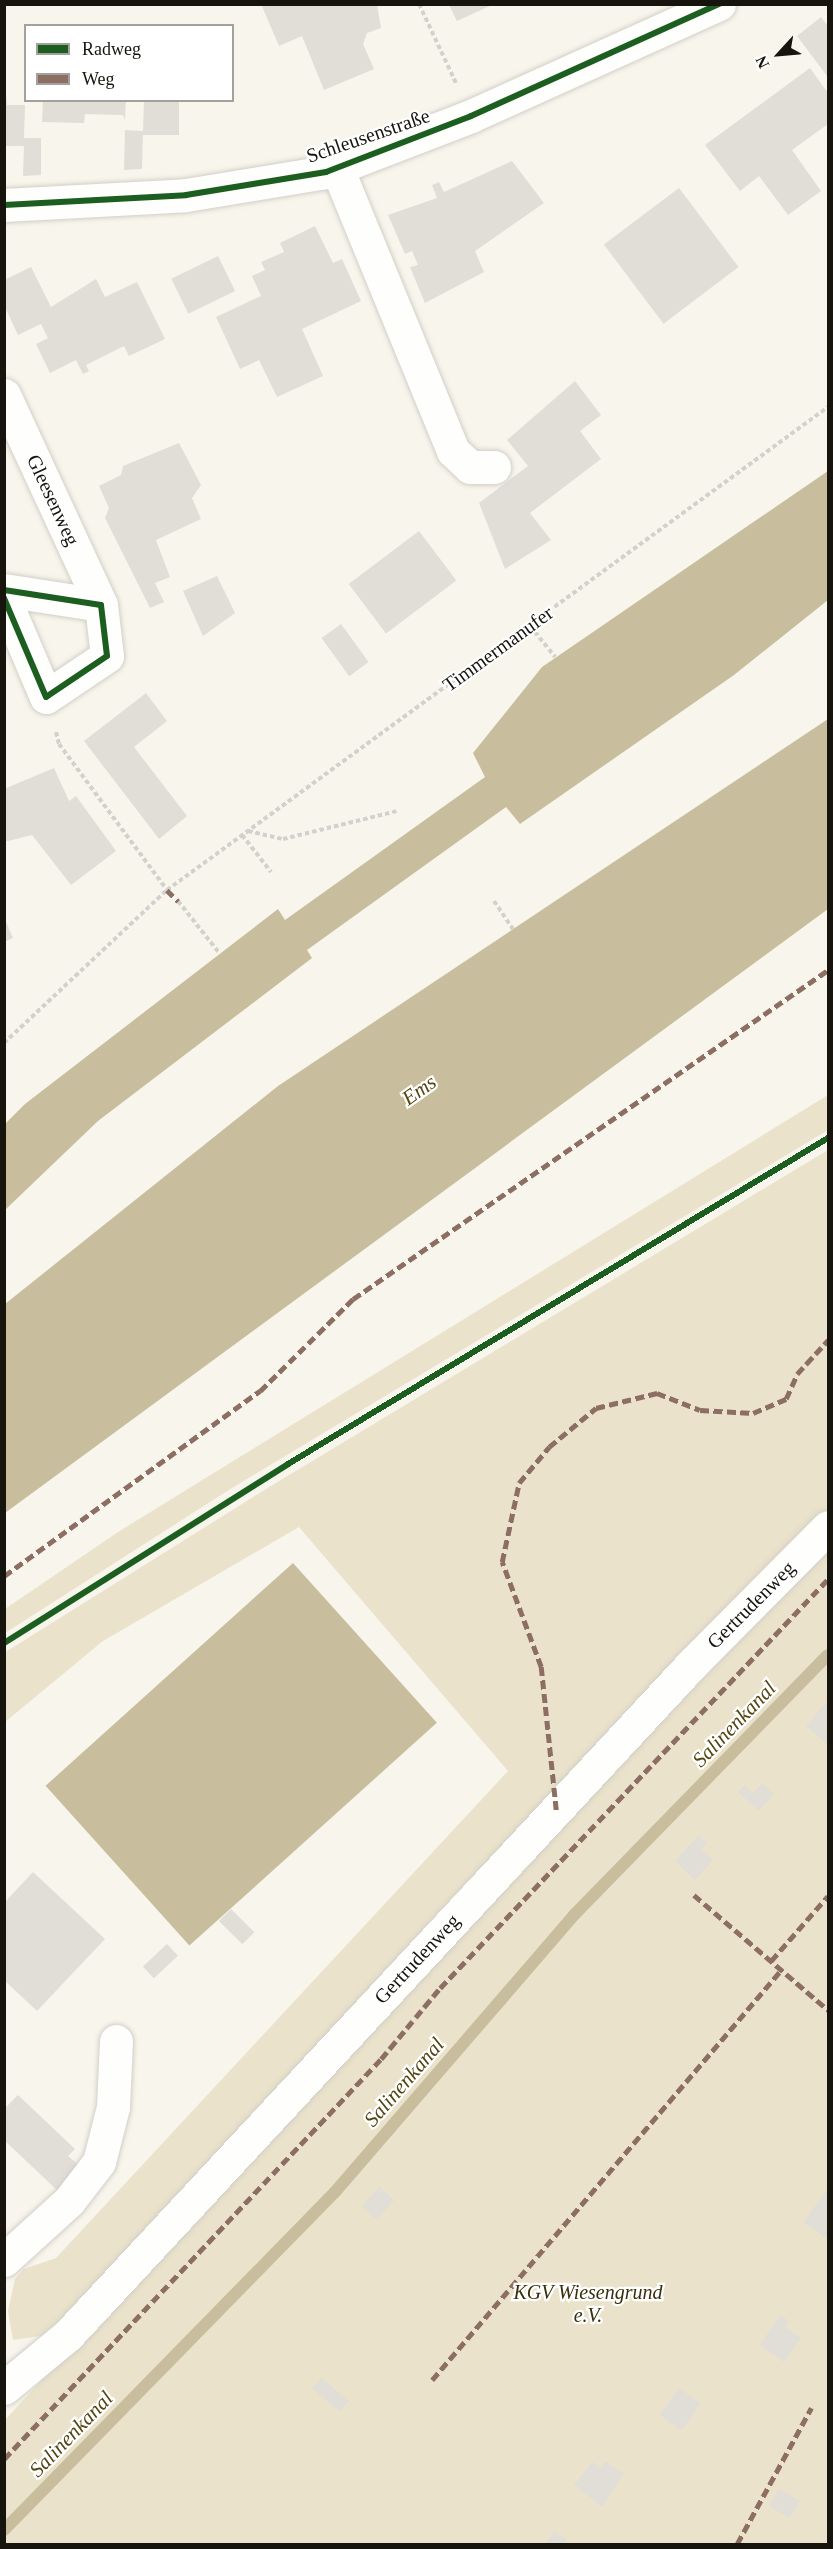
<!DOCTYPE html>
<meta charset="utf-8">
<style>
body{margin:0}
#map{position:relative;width:833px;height:2549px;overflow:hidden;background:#f8f5ec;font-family:Georgia,serif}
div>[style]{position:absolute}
.green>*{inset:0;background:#eae2ca}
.water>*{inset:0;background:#c8be9e;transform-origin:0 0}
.stream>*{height:12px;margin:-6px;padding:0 6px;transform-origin:6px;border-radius:6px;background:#c8be9e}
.building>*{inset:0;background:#e1ded7;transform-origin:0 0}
.path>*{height:4px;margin-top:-2px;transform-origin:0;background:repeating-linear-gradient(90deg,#d3d1ce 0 4.5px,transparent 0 7.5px)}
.roads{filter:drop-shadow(0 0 2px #d2cfc8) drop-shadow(0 0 2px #d2cfc8)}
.minor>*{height:33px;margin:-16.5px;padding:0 16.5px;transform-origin:16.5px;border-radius:16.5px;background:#fefefc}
.quiet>*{height:4.5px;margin-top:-2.25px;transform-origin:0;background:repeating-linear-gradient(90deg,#8d6e63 0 9px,transparent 0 13.5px)}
.cycleway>*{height:6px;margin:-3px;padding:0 3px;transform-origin:3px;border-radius:3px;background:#1b5e20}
span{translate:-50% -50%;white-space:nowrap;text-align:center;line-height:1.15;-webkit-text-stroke:4.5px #fff;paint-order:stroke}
.street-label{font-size:20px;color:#16140d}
.park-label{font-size:20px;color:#392e0b;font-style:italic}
.water-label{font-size:21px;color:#544511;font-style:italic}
.frame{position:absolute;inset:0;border:6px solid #16140d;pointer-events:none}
.legend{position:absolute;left:24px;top:24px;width:210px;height:78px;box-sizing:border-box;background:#fff;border:2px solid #a2a19e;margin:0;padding:8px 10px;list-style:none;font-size:18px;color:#16140d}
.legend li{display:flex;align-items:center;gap:12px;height:30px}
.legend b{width:30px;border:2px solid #a2a19e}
.north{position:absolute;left:749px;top:24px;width:60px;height:60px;-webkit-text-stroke:4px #fff;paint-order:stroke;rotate:244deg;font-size:16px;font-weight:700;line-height:24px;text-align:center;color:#16140d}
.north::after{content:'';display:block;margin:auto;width:21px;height:27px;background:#16140d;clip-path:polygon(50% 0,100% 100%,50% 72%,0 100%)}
</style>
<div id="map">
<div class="green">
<i style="clip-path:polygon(828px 1095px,828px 1130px,232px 1488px,5px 1633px,5px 1609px,118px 1532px)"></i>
<i style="clip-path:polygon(828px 1150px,828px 1508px,442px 1908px,85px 2298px,41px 2336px,13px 2340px,8px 2311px,15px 2279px,24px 2269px,56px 2258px,508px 1771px,299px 1527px,103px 1641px,5px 1722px,4px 1653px,266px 1489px)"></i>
<i style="clip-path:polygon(828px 1548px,828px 2544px,5px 2544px,4px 2421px,354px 2042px)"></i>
</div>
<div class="water">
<i style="clip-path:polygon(828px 471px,828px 600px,734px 675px,520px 824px,506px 807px,307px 950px,312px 958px,98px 1121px,5px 1210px,5px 1124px,25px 1104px,278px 909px,285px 920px,485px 777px,473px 753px,542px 667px)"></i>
<i style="clip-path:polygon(828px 719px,828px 909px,5px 1513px,5px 1304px,278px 1086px)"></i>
<i style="left:293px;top:1563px;width:215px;height:333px;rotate:48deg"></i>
</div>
<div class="stream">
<i style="left:4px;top:2530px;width:473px;rotate:-45.6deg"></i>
<i style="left:335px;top:2192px;width:366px;rotate:-49.2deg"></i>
<i style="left:574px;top:1915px;width:363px;rotate:-45.7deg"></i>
</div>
<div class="building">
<i style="clip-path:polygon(261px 4px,377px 5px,381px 28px,367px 33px,363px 44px,374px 69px,324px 90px,302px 36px,279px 46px)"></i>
<i style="clip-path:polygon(449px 5px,492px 5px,457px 21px)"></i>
<i style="clip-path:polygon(821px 17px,828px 26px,827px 76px,797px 36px)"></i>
<i style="clip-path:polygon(810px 68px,828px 93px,828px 124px,792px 150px,821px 191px,788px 215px,759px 176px,740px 191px,705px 145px)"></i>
<i style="clip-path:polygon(4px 69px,7px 105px,25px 105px,24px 138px,41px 138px,41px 175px,23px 176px,24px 146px,4px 146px)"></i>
<i style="clip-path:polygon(43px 100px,126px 100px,125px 120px,123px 115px,85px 114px,84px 123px,42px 122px)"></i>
<i style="clip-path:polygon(144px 100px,179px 100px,179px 135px,143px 135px,142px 169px,124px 170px,125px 130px,143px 131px)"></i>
<i style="clip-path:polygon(512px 161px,544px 203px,475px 251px,484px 272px,425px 303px,410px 267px,418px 265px,412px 251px,405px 254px,388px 215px,437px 198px,432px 185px,439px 182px,444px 192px)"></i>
<i style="left:679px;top:188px;width:99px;height:94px;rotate:53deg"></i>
<i style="clip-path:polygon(315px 226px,333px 263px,342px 259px,361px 301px,302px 329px,323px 376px,277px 397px,259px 360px,240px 369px,216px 317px,261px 296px,252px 276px,265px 270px,261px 262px,284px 252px,280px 243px)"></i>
<i style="left:218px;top:256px;width:39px;height:52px;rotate:64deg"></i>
<i style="clip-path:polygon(31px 267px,51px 307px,96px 279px,105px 297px,137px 282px,165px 339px,129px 356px,124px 346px,86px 365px,89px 371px,83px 374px,76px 360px,50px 373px,36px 344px,48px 338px,41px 324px,18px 335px,4px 305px,4px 280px)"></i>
<i style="clip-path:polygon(575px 381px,601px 415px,580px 431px,601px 459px,530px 513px,551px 540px,505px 569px,479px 503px,528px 466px,507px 440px)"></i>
<i style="clip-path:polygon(179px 443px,201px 485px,192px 498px,201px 519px,156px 540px,170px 577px,155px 583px,164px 602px,150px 608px,105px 518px,109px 508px,99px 486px,121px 475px,123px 466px)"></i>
<i style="left:419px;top:531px;width:62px;height:88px;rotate:53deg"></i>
<i style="clip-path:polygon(217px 576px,235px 613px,203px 636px,183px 591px)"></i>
<i style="left:341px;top:624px;width:47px;height:24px;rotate:54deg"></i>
<i style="clip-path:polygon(146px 693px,167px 721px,134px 747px,187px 816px,159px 839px,84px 741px)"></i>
<i style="clip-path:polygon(54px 768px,69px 801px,76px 796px,116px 851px,71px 885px,32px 835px,4px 842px,4px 789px)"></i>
<i style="clip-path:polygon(4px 917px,13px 938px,4px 942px)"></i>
<i style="clip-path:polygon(828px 1700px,828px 1742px,827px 1744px,806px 1726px)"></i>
<i style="clip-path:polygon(762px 1783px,774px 1794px,759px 1811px,738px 1792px,744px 1785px,753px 1793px)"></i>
<i style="clip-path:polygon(699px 1835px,707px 1843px,701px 1849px,713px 1860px,695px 1880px,675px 1861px)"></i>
<i style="clip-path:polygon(33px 1872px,105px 1939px,37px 2011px,4px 1980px,4px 1903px)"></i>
<i style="left:231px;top:1909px;width:33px;height:17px;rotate:45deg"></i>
<i style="left:167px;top:1944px;width:16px;height:33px;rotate:47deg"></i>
<i style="clip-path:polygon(18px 2095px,75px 2149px,68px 2156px,81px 2167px,58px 2191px,4px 2140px,4px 2109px)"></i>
<i style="left:379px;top:2187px;width:20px;height:26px;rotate:41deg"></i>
<i style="clip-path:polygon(828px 2188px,828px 2240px,804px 2222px)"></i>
<i style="clip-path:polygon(780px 2315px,788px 2321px,785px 2327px,801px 2338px,784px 2362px,760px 2345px)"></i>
<i style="left:321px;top:2378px;width:36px;height:14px;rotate:39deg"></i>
<i style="left:679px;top:2388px;width:27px;height:33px;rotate:36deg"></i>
<i style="clip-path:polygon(605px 2461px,624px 2474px,602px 2507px,574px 2485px,592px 2462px,600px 2468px)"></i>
<i style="left:779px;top:2489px;width:24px;height:20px;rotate:30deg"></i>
<i style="clip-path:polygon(554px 2531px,567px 2540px,564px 2544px,545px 2544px)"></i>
</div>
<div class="path">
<i style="left:419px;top:4px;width:87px;rotate:64.9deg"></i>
<i style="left:530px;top:626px;width:40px;rotate:51deg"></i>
<i style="left:56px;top:732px;width:12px;rotate:76deg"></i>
<i style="left:59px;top:744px;width:182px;rotate:53.5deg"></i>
<i style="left:248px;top:831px;width:36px;rotate:13deg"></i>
<i style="left:283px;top:839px;width:117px;rotate:-13.8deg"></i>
<i style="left:242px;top:835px;width:47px;rotate:51.9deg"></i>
<i style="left:178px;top:901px;width:68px;rotate:51.6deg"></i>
<i style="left:494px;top:901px;width:34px;rotate:56deg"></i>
<i style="left:4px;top:1043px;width:224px;rotate:-43.2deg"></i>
<i style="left:167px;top:890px;width:819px;rotate:-36.16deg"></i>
</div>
<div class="roads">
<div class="minor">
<i style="left:337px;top:168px;width:306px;rotate:67.7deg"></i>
<i style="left:453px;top:451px;width:23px;rotate:43deg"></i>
<i style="left:470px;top:467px;width:24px"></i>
<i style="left:4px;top:205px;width:182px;rotate:-3.1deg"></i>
<i style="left:186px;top:195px;width:142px;rotate:-9.3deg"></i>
<i style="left:326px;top:172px;width:155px;rotate:-21.1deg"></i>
<i style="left:471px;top:116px;width:272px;rotate:-24.3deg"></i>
<i style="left:4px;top:395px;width:231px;rotate:65.2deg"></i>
<i style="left:4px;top:590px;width:98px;rotate:8.8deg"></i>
<i style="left:101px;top:605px;width:51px;rotate:83.3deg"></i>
<i style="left:107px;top:656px;width:73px;rotate:146.1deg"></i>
<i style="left:46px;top:697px;width:108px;rotate:-113deg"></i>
<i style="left:4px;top:2260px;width:88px;rotate:-42.2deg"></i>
<i style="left:69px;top:2201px;width:49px;rotate:-52.4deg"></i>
<i style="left:99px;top:2162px;width:57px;rotate:-75.7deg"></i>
<i style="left:113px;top:2107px;width:66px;rotate:-87.4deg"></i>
<i style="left:4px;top:2388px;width:83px;rotate:-39.6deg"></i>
<i style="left:68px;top:2335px;width:915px;rotate:-47.08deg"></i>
<i style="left:691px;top:1665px;width:194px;rotate:-45.2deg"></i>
</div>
</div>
<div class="quiet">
<i style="left:167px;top:890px;width:16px;rotate:45deg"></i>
<i style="left:4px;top:1576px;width:316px;rotate:-35.9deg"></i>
<i style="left:260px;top:1391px;width:131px;rotate:-44.7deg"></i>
<i style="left:353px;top:1299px;width:578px;rotate:-34.71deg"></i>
<i style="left:556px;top:1810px;width:144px;rotate:-96deg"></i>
<i style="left:541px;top:1667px;width:112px;rotate:-110.4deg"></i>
<i style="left:502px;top:1562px;width:81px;rotate:-77.9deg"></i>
<i style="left:519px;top:1483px;width:47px;rotate:-50.2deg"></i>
<i style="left:549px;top:1447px;width:61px;rotate:-39.7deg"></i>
<i style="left:596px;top:1408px;width:63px;rotate:-13.8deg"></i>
<i style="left:657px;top:1393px;width:46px;rotate:21.6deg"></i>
<i style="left:700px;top:1410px;width:53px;rotate:3.2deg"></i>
<i style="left:753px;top:1413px;width:36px;rotate:-23deg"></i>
<i style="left:786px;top:1399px;width:27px;rotate:-66deg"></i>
<i style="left:797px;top:1374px;width:46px;rotate:-47.6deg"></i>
<i style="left:694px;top:1895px;width:177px;rotate:40.6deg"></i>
<i style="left:771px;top:1961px;width:86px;rotate:-48.8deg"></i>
<i style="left:432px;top:2380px;width:538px;rotate:-49.59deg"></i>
<i style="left:4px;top:2459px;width:550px;rotate:-46.7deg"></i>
<i style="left:381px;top:2059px;width:92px;rotate:-50.3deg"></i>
<i style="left:440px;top:1988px;width:564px;rotate:-46.51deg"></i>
<i style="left:737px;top:2544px;width:155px;rotate:-61.4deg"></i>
</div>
<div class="cycleway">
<i style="left:4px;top:205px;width:182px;rotate:-3.1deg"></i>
<i style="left:186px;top:195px;width:142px;rotate:-9.3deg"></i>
<i style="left:326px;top:172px;width:155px;rotate:-21.1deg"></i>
<i style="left:471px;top:116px;width:272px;rotate:-24.3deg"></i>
<i style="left:4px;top:590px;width:98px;rotate:8.8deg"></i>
<i style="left:101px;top:605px;width:51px;rotate:83.3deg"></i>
<i style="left:107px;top:656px;width:73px;rotate:146.1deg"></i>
<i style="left:46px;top:697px;width:108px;rotate:-113deg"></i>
<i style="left:4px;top:1643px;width:336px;rotate:-32.2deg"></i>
<i style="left:288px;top:1464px;width:631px;rotate:-31.12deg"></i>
</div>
<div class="street-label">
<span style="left:368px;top:136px;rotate:-19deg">Schleusenstraße</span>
<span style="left:53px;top:500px;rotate:65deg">Gleesenweg</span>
<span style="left:498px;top:649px;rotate:-36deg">Timmermanufer</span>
<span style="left:751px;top:1605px;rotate:-45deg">Gertrudenweg</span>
<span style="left:417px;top:1959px;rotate:-47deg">Gertrudenweg</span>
</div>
<div class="park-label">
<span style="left:588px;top:2304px">KGV Wiesengrund<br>e.V.</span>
</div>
<div class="water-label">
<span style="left:419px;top:1090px;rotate:-35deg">Ems</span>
<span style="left:734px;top:1724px;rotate:-46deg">Salinenkanal</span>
<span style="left:404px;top:2082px;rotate:-49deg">Salinenkanal</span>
<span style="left:71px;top:2434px;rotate:-46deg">Salinenkanal</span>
</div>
<div class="frame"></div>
<ul class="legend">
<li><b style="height:8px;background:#1b5e20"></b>Radweg</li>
<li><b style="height:8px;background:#8d6e63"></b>Weg</li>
</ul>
<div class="north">N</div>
</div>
